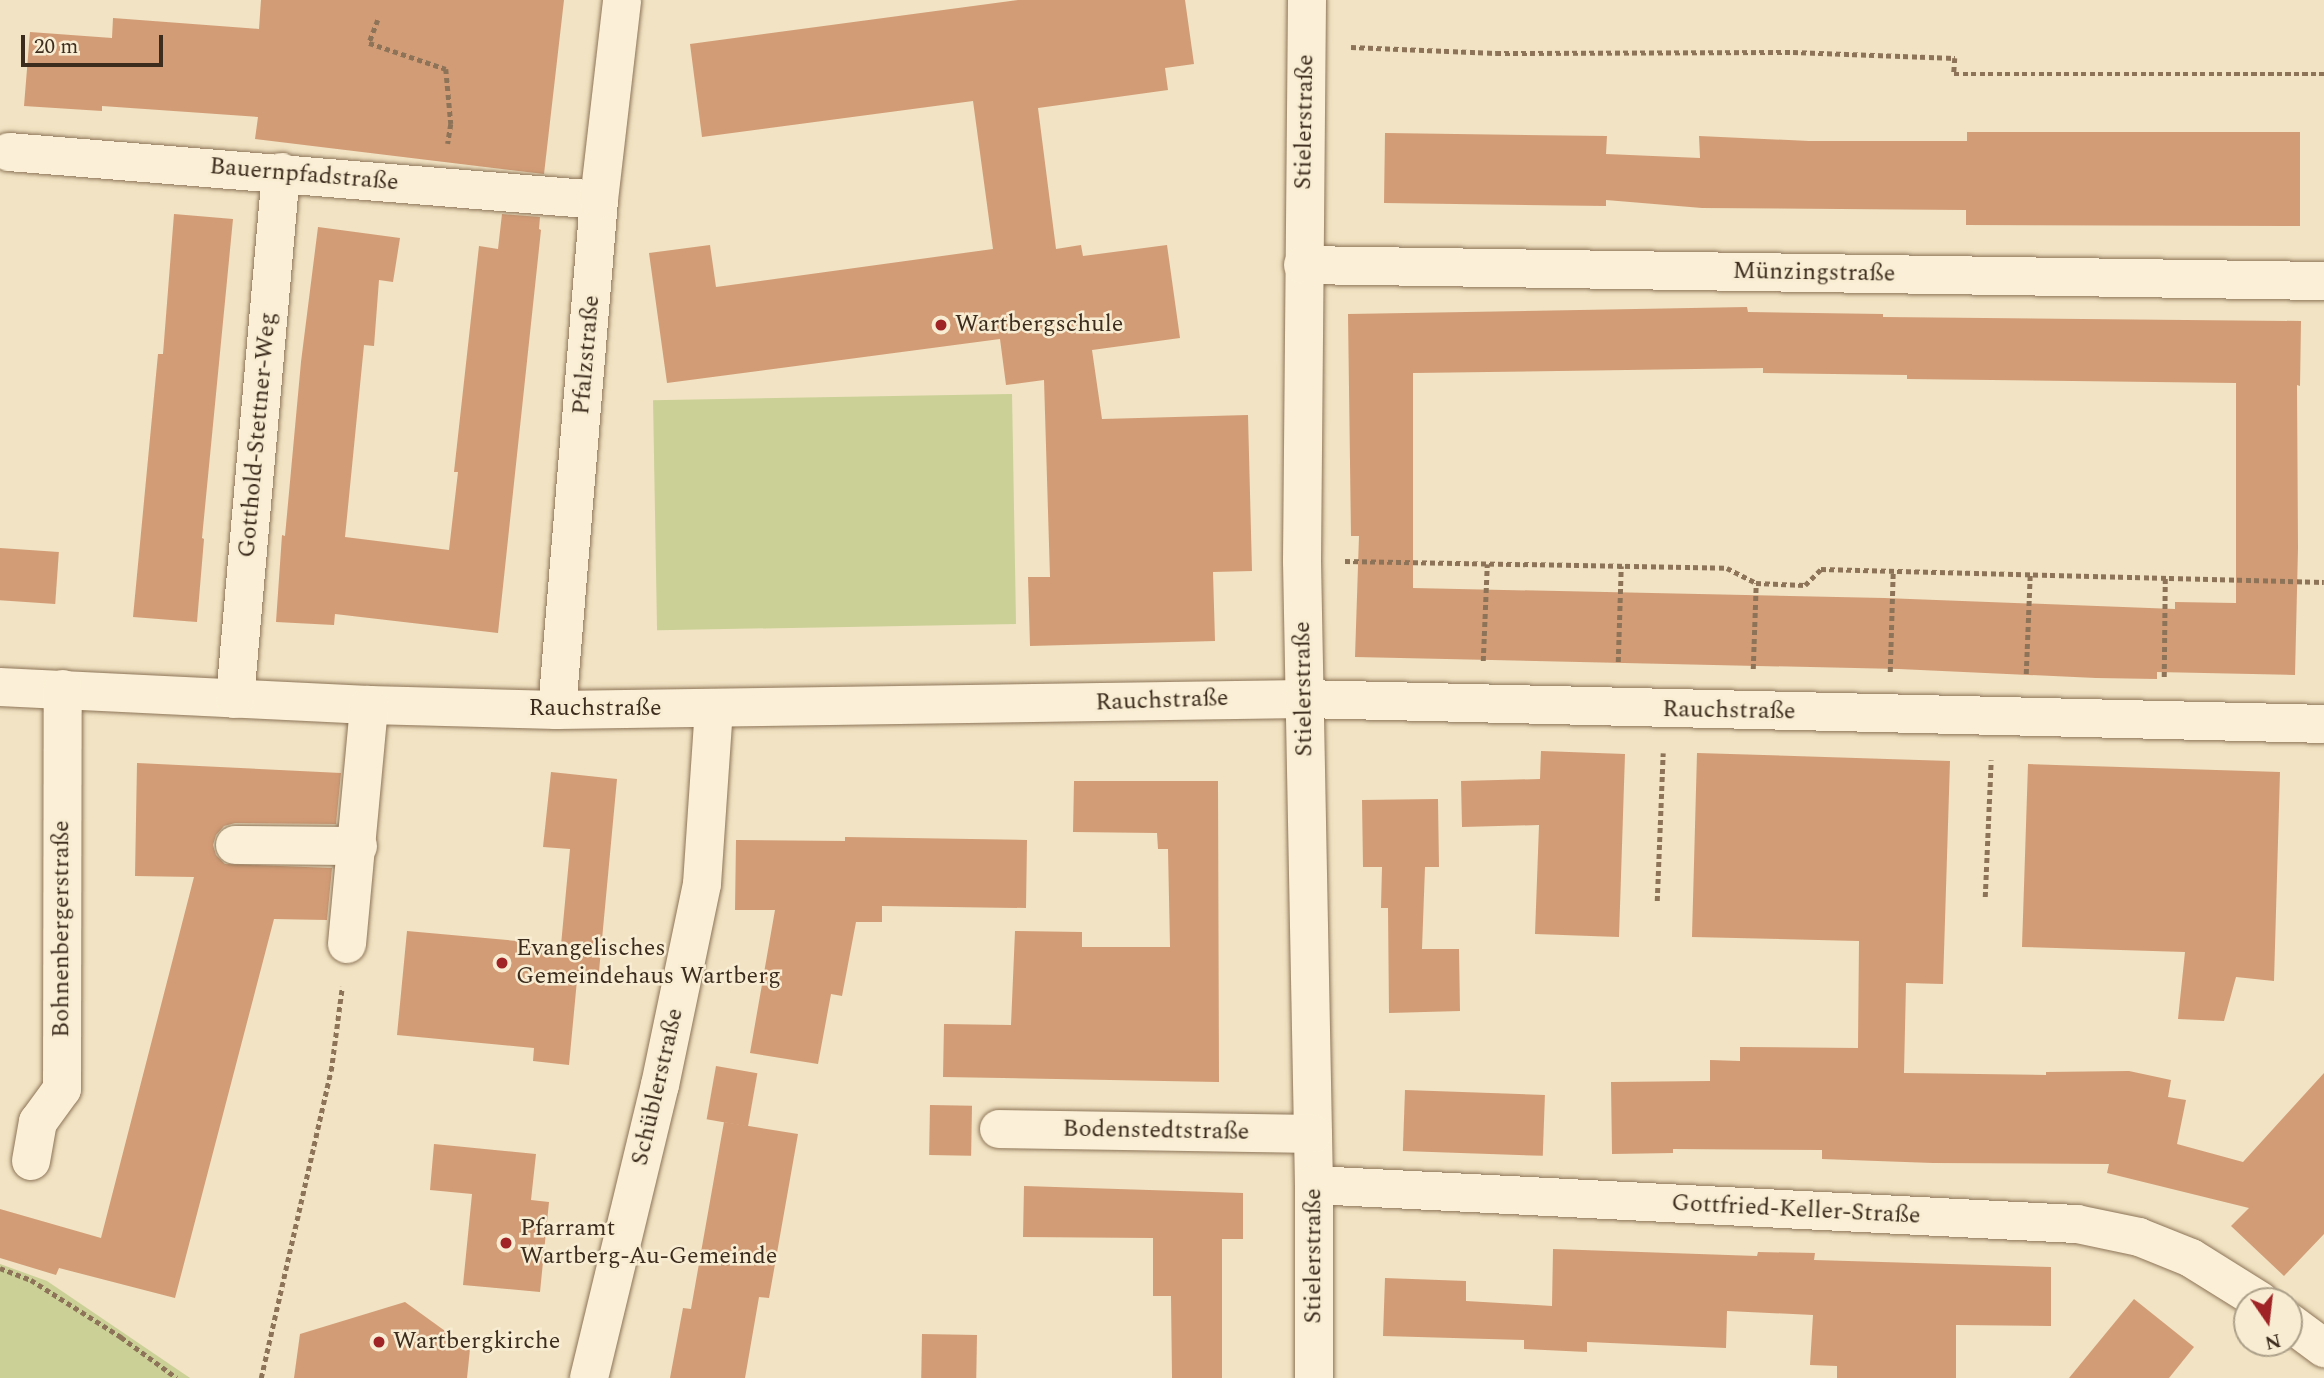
<!DOCTYPE html>
<meta charset="utf-8">
<style>
body{margin:0}
#map{position:relative;width:2324px;height:1378px;overflow:hidden;background:#f1e3c3;font-family:Spectral,serif}
div>[style]{position:absolute}
.green>*{inset:0;background:#cad096;transform-origin:0 0}
.building>*{inset:0;background:#d29c76;transform-origin:0 0}
.path>*{height:4.5px;margin-top:-2.25px;transform-origin:0;background:repeating-linear-gradient(90deg,#8d7458 0 5px,transparent 0 8.5px)}
.roads{filter:drop-shadow(0 0 2px #8d7458) drop-shadow(0 0 2px #8d7458)}
.minor>*{height:38px;margin:-19px;padding:0 19px;transform-origin:19px;border-radius:19px;background:#fbf0d7}
.dots>*{width:19px;height:19px;translate:-50% -50%;box-sizing:border-box;border:4px solid #f8edd3;border-radius:50%}
span{translate:-50% -50%;white-space:nowrap;text-align:center;line-height:1.15;-webkit-text-stroke:5px #f8edd3;paint-order:stroke}
.street-label{font-size:24px;color:#3c2c1d}
.poi-label{font-size:24px;color:#3c2c1d}
.left{translate:0 -50%;text-align:left}
.north{position:absolute;left:2233px;top:1287px;width:70px;height:70px;box-sizing:border-box;background:#f8edd3;border:2px solid #ada08a;border-radius:50%;rotate:166deg;font-size:19px;font-weight:700;line-height:28px;text-align:center;color:#3c2c1d}
.north::after{content:'';display:block;margin:auto;width:24px;height:32px;background:#a02425;clip-path:polygon(50% 0,100% 100%,50% 72%,0 100%)}
.scale{position:absolute;left:21px;top:35px;width:142px;height:32px;box-sizing:border-box;border:4px solid #3c2c1d;border-top:0;padding-left:9px;font-size:21px;line-height:24px;white-space:nowrap;color:#3c2c1d;-webkit-text-stroke:5px #f8edd3;paint-order:stroke}
</style>
<div id="map">
<div class="green">
<i style="left:1012px;top:394px;width:230px;height:359px;rotate:89deg"></i>
<i style="clip-path:polygon(0 1264px,47px 1281px,190px 1378px,0 1378px)"></i>
</div>
<div class="building">
<i style="clip-path:polygon(261px 0,564px 0,544px 174px,255px 139px,258px 117px,102px 106px,102px 111px,24px 106px,30px 32px,112px 38px,113px 18px,259px 29px)"></i>
<i style="clip-path:polygon(1018px 0,1185px 0,1194px 64px,1165px 68px,1168px 90px,1038px 108px,1056px 249px,1081px 245px,1083px 256px,1167px 245px,1180px 338px,1092px 350px,1102px 419px,1248px 415px,1252px 571px,1213px 572px,1215px 641px,1030px 646px,1028px 577px,1050px 577px,1044px 380px,1006px 385px,1000px 339px,667px 383px,649px 253px,710px 245px,716px 287px,993px 249px,973px 101px,702px 137px,690px 44px)"></i>
<i style="clip-path:polygon(1967px 132px,2300px 132px,2300px 226px,1966px 225px,1966px 210px,1702px 208px,1606px 200px,1606px 206px,1384px 203px,1385px 133px,1607px 136px,1606px 154px,1700px 158px,1699px 136px,1809px 141px,1967px 141px)"></i>
<i style="clip-path:polygon(174px 214px,233px 219px,202px 538px,204px 539px,197px 622px,133px 617px,158px 354px,163px 354px)"></i>
<i style="clip-path:polygon(502px 214px,540px 217px,539px 229px,541px 230px,498px 633px,335px 614px,334px 625px,276px 622px,282px 535px,285px 536px,301px 362px,318px 227px,400px 238px,393px 282px,379px 280px,374px 346px,364px 345px,345px 537px,449px 550px,458px 472px,454px 472px,479px 246px,498px 249px)"></i>
<i style="clip-path:polygon(evenodd,1747px 307px,1748px 312px,1883px 314px,1883px 317px,2301px 321px,2300px 386px,2297px 385px,2298px 548px,2295px 675px,2157px 672px,2157px 679px,2096px 678px,1899px 669px,1355px 657px,1359px 536px,1351px 536px,1348px 314px,1747px 307px,1763px 368px,1763px 373px,1907px 375px,1907px 379px,2236px 383px,2236px 603px,2175px 602px,2175px 609px,1884px 598px,1413px 588px,1413px 373px,1763px 368px)"></i>
<i style="left:0;top:548px;width:59px;height:52px;rotate:4deg"></i>
<i style="clip-path:polygon(1541px 751px,1625px 754px,1619px 937px,1535px 934px,1539px 825px,1462px 827px,1461px 781px,1540px 779px)"></i>
<i style="clip-path:polygon(1697px 753px,1950px 761px,1943px 984px,1906px 983px,1904px 1073px,2046px 1075px,2046px 1072px,2129px 1071px,2171px 1080px,2168px 1097px,2186px 1100px,2177px 1144px,2243px 1162px,2324px 1073px,2324px 1234px,2284px 1276px,2231px 1226px,2249px 1208px,2107px 1173px,2109px 1164px,1933px 1163px,1822px 1159px,1822px 1150px,1673px 1149px,1673px 1153px,1612px 1154px,1611px 1082px,1710px 1081px,1710px 1060px,1740px 1061px,1740px 1047px,1858px 1048px,1859px 941px,1692px 937px)"></i>
<i style="clip-path:polygon(137px 763px,341px 773px,336px 824px,235px 823px,224px 826px,216px 835px,213px 845px,216px 855px,225px 864px,332px 868px,327px 920px,274px 919px,175px 1298px,59px 1268px,56px 1275px,0 1258px,0 1209px,101px 1238px,194px 877px,135px 876px)"></i>
<i style="clip-path:polygon(2028px 764px,2280px 772px,2274px 981px,2236px 977px,2224px 1021px,2178px 1019px,2185px 952px,2022px 947px)"></i>
<i style="clip-path:polygon(551px 772px,617px 779px,598px 982px,577px 980px,569px 1065px,533px 1061px,534px 1048px,397px 1035px,407px 931px,561px 945px,570px 849px,543px 847px)"></i>
<i style="clip-path:polygon(1074px 781px,1218px 781px,1219px 1082px,943px 1077px,944px 1024px,1011px 1025px,1015px 931px,1082px 932px,1082px 947px,1170px 947px,1168px 849px,1158px 849px,1157px 833px,1073px 832px)"></i>
<i style="clip-path:polygon(1438px 799px,1439px 867px,1425px 867px,1422px 949px,1459px 949px,1460px 1011px,1389px 1013px,1388px 908px,1381px 908px,1382px 867px,1363px 867px,1362px 800px)"></i>
<i style="clip-path:polygon(845px 837px,1027px 840px,1026px 908px,882px 906px,882px 922px,856px 922px,842px 996px,831px 994px,818px 1064px,750px 1053px,775px 910px,735px 910px,736px 840px,845px 841px)"></i>
<i style="left:716px;top:1066px;width:42px;height:54px;rotate:10deg"></i>
<i style="left:1405px;top:1090px;width:140px;height:61px;rotate:2deg"></i>
<i style="left:930px;top:1105px;width:42px;height:50px;rotate:1deg"></i>
<i style="clip-path:polygon(724px 1122px,798px 1134px,769px 1298px,759px 1297px,745px 1378px,670px 1378px,683px 1308px,691px 1309px)"></i>
<i style="clip-path:polygon(434px 1144px,536px 1154px,531px 1200px,549px 1202px,540px 1292px,463px 1285px,472px 1194px,430px 1190px)"></i>
<i style="clip-path:polygon(1024px 1186px,1243px 1193px,1243px 1239px,1222px 1239px,1222px 1378px,1172px 1378px,1171px 1296px,1153px 1296px,1153px 1238px,1023px 1237px)"></i>
<i style="clip-path:polygon(1553px 1249px,1757px 1256px,1758px 1252px,1815px 1253px,1814px 1260px,2051px 1267px,2051px 1326px,1956px 1325px,1956px 1378px,1837px 1378px,1837px 1366px,1810px 1365px,1813px 1315px,1727px 1311px,1726px 1348px,1587px 1342px,1587px 1352px,1524px 1349px,1524px 1340px,1383px 1336px,1385px 1278px,1466px 1281px,1466px 1301px,1552px 1306px)"></i>
<i style="clip-path:polygon(2134px 1299px,2194px 1347px,2169px 1378px,2069px 1378px)"></i>
<i style="clip-path:polygon(405px 1302px,470px 1349px,467px 1378px,294px 1378px,300px 1334px)"></i>
<i style="left:922px;top:1334px;width:55px;height:44px;rotate:1deg"></i>
</div>
<div class="path">
<i style="left:378px;top:20px;width:25px;rotate:111deg"></i>
<i style="left:369px;top:43px;width:81px;rotate:18.7deg"></i>
<i style="left:446px;top:69px;width:55px;rotate:84.8deg"></i>
<i style="left:451px;top:124px;width:20px;rotate:99deg"></i>
<i style="left:1351px;top:47px;width:145px;rotate:2.4deg"></i>
<i style="left:1496px;top:53px;width:297px;rotate:-0.2deg"></i>
<i style="left:1793px;top:52px;width:162px;rotate:2.1deg"></i>
<i style="left:1955px;top:58px;width:16px;rotate:94deg"></i>
<i style="left:1954px;top:74px;width:370px"></i>
<i style="left:1345px;top:561px;width:382px;rotate:1deg"></i>
<i style="left:1727px;top:568px;width:33px;rotate:27deg"></i>
<i style="left:1756px;top:583px;width:49px;rotate:2.3deg"></i>
<i style="left:1805px;top:585px;width:23px;rotate:-45deg"></i>
<i style="left:1821px;top:569px;width:503px;rotate:1.48deg"></i>
<i style="left:1483px;top:661px;width:97px;rotate:-87.6deg"></i>
<i style="left:1618px;top:662px;width:96px;rotate:-88.2deg"></i>
<i style="left:1753px;top:669px;width:86px;rotate:-88deg"></i>
<i style="left:1890px;top:672px;width:102px;rotate:-88.3deg"></i>
<i style="left:2026px;top:674px;width:99px;rotate:-87.7deg"></i>
<i style="left:2164px;top:677px;width:99px;rotate:-89.4deg"></i>
<i style="left:1985px;top:897px;width:137px;rotate:-87.5deg"></i>
<i style="left:1657px;top:901px;width:148px;rotate:-87.7deg"></i>
<i style="left:0;top:1268px;width:33px;rotate:21deg"></i>
<i style="left:31px;top:1280px;width:107px;rotate:32.3deg"></i>
<i style="left:121px;top:1337px;width:69px;rotate:36.2deg"></i>
<i style="left:261px;top:1378px;width:315px;rotate:-77.2deg"></i>
<i style="left:331px;top:1071px;width:85px;rotate:-82.5deg"></i>
</div>
<div class="roads">
<div class="minor">
<i style="left:1307px;top:0;width:561px;rotate:90.51deg"></i>
<i style="left:1302px;top:561px;width:624px;rotate:88.9deg"></i>
<i style="left:1314px;top:1185px;width:193px;rotate:90deg"></i>
<i style="left:9px;top:152px;width:592px;rotate:4.65deg"></i>
<i style="left:1303px;top:265px;width:1021px;rotate:0.9deg"></i>
<i style="left:0;top:687px;width:369px;rotate:2.8deg"></i>
<i style="left:369px;top:705px;width:188px;rotate:1.5deg"></i>
<i style="left:557px;top:710px;width:747px;rotate:-0.84deg"></i>
<i style="left:1304px;top:699px;width:1020px;rotate:1.4deg"></i>
<i style="left:235px;top:699px;width:529px;rotate:-85.01deg"></i>
<i style="left:557px;top:710px;width:512px;rotate:-85.29deg"></i>
<i style="left:599px;top:200px;width:201px;rotate:-83.4deg"></i>
<i style="left:235px;top:845px;width:123px;rotate:0.5deg"></i>
<i style="left:347px;top:944px;width:240px;rotate:-84.7deg"></i>
<i style="left:999px;top:1129px;width:314px;rotate:0.9deg"></i>
<i style="left:31px;top:1161px;width:40px;rotate:-80deg"></i>
<i style="left:38px;top:1122px;width:41px;rotate:-54deg"></i>
<i style="left:62px;top:1089px;width:400px;rotate:-89.9deg"></i>
<i style="left:1314px;top:1185px;width:764px;rotate:2.93deg"></i>
<i style="left:2077px;top:1224px;width:63px;rotate:11.8deg"></i>
<i style="left:2139px;top:1237px;width:56px;rotate:22deg"></i>
<i style="left:2191px;top:1258px;width:81px;rotate:31.9deg"></i>
<i style="left:2289px;top:1322px;width:44px;rotate:36.6deg"></i>
<i style="left:589px;top:1378px;width:301px;rotate:-76.4deg"></i>
<i style="left:660px;top:1085px;width:205px;rotate:-78.2deg"></i>
<i style="left:702px;top:884px;width:174px;rotate:-86.1deg"></i>
</div>
</div>
<div class="dots">
<i style="left:941px;top:325px;background:#a02425"></i>
<i style="left:502px;top:963px;background:#a02425"></i>
<i style="left:506px;top:1243px;background:#a02425"></i>
<i style="left:379px;top:1342px;background:#a02425"></i>
</div>
<div class="street-label">
<span style="left:1305px;top:122px;rotate:-89deg">Stielerstraße</span>
<span style="left:304px;top:175px;rotate:5deg">Bauernpfadstraße</span>
<span style="left:1814px;top:273px;rotate:1deg">Münzingstraße</span>
<span style="left:587px;top:355px;rotate:-85deg">Pfalzstraße</span>
<span style="left:258px;top:435px;rotate:-85deg">Gotthold-Stettner-Weg</span>
<span style="left:1304px;top:689px;rotate:-91deg">Stielerstraße</span>
<span style="left:1162px;top:701px;rotate:-2deg">Rauchstraße</span>
<span style="left:595px;top:709px">Rauchstraße</span>
<span style="left:1729px;top:711px;rotate:1deg">Rauchstraße</span>
<span style="left:62px;top:929px;rotate:-90deg">Bohnenbergerstraße</span>
<span style="left:658px;top:1087px;rotate:-77deg">Schüblerstraße</span>
<span style="left:1156px;top:1131px;rotate:1deg">Bodenstedtstraße</span>
<span style="left:1796px;top:1210px;rotate:3deg">Gottfried-Keller-Straße</span>
<span style="left:1314px;top:1256px;rotate:-90deg">Stielerstraße</span>
</div>
<div class="poi-label">
<span class="left" style="left:955px;top:325px">Wartbergschule</span>
<span class="left" style="left:516px;top:963px">Evangelisches<br>Gemeindehaus Wartberg</span>
<span class="left" style="left:520px;top:1243px">Pfarramt<br>Wartberg-Au-Gemeinde</span>
<span class="left" style="left:393px;top:1342px">Wartbergkirche</span>
</div>
<div class="north">N</div>
<div class="scale">20 m</div>
</div>
